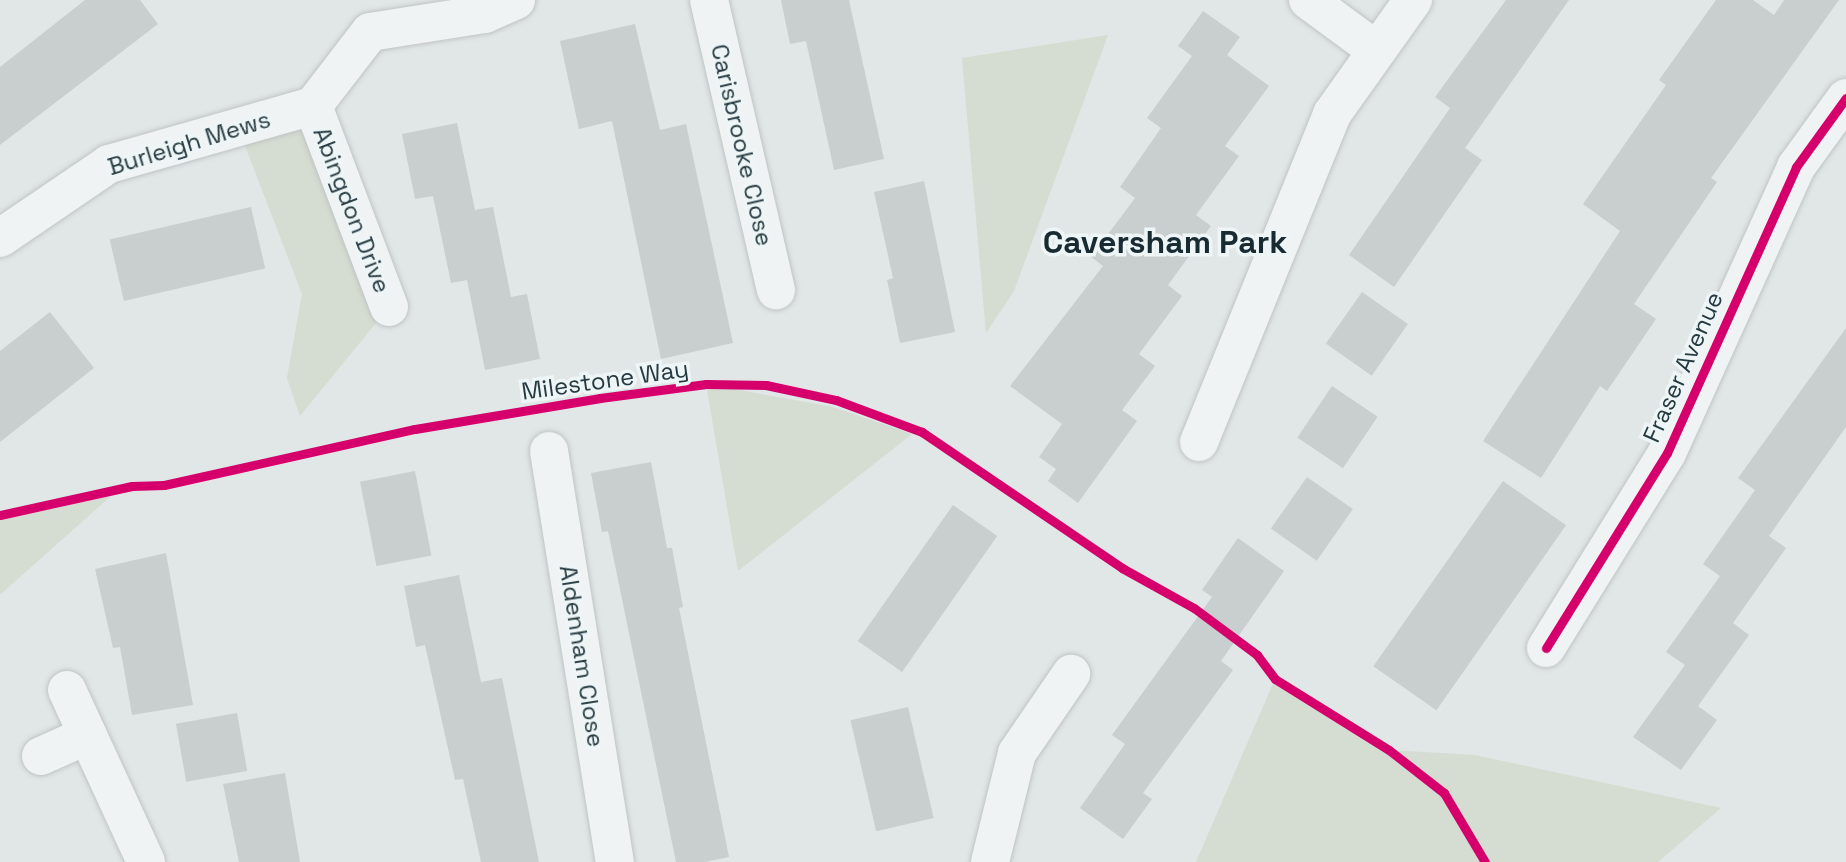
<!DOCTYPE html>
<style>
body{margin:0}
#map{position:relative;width:1846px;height:862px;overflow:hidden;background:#e1e6e6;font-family:"Space Grotesk",sans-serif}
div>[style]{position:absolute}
.green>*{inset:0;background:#d5dcd1}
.building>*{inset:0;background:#c9cece;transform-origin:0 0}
.roads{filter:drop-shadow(0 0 2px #bfc4c4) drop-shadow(0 0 2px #bfc4c4)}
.minor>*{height:38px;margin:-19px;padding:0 19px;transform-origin:19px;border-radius:19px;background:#f0f3f3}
.cycleway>*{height:9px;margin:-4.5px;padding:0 4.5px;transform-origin:4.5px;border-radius:4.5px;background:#d6006c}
span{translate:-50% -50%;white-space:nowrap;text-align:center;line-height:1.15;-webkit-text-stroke:7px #eef5f6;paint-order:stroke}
.street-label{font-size:24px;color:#263a41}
.district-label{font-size:32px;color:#192b32;font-weight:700}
</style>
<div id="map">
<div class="green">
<i style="clip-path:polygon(1108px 35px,1014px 291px,986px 333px,962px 58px)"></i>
<i style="clip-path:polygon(313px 106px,389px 307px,300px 416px,287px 378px,302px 294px,237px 125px)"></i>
<i style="clip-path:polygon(706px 384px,833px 407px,912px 434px,738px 571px)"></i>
<i style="clip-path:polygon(111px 496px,2px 593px,0 594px,0 520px)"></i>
<i style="clip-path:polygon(1275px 679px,1389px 750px,1475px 755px,1721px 808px,1658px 862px,1196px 862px)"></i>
</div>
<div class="building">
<i style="clip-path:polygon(85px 0,140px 0,158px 24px,0 145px,0 67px)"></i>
<i style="clip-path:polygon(781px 0,849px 0,884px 159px,834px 170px,806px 41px,790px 44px)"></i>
<i style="clip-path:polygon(1506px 0,1569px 0,1465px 148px,1482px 160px,1394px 287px,1349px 255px,1450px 108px,1435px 97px)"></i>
<i style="clip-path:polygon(1716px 0,1753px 0,1774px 15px,1784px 0,1839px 0,1711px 178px,1717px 182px,1634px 304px,1656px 319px,1607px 391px,1600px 386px,1541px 478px,1483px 441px,1620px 231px,1583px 204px,1666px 85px,1659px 80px)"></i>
<i style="clip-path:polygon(1203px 11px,1240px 37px,1227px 55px,1269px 86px,1225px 146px,1239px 156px,1196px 215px,1211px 226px,1168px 285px,1182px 296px,1139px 354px,1155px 366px,1122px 410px,1137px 421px,1078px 503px,1048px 481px,1056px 469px,1039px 457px,1062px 424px,1010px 386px,1103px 266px,1091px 257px,1135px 198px,1120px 187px,1161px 128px,1147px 118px,1192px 56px,1178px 46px)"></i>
<i style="clip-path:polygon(635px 24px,660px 130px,686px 124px,733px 343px,661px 359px,612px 121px,579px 129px,560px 41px)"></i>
<i style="clip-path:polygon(457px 123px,475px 210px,493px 207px,511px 297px,527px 294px,540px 359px,485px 370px,467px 280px,451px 283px,433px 196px,415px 199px,402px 134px)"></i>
<i style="clip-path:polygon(924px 181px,955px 332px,900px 343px,887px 280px,893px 278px,874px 192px)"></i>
<i style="left:251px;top:207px;width:63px;height:145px;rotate:77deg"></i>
<i style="left:1362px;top:292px;width:56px;height:63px;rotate:35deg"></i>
<i style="clip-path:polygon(50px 312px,94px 368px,0 442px,0 351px)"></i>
<i style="clip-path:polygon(1846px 328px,1846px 427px,1769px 536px,1786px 548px,1733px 623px,1749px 635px,1698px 706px,1717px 720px,1681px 770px,1633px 737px,1685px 665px,1666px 652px,1720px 576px,1703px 564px,1755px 490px,1738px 478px)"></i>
<i style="left:1332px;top:386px;width:55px;height:62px;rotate:34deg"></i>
<i style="clip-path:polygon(651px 462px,667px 548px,672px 548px,683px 607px,679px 608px,729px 857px,705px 862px,676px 862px,608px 531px,602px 532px,591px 473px)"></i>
<i style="left:415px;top:471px;width:86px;height:56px;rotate:79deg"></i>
<i style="left:1307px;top:477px;width:56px;height:63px;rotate:35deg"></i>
<i style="left:1503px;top:481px;width:77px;height:226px;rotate:35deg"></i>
<i style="left:953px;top:505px;width:54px;height:166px;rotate:35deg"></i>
<i style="clip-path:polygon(1238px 538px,1284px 571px,1221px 661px,1233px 670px,1143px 793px,1152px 799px,1123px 839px,1080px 808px,1125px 744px,1112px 735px,1212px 597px,1202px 590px)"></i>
<i style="clip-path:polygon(166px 553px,193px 705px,132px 715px,120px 647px,113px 648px,95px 569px)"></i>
<i style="clip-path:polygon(459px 575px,481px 682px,502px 678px,539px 862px,481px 862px,463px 779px,455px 780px,425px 645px,416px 647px,404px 586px)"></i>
<i style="left:908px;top:707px;width:114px;height:59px;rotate:77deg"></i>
<i style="left:237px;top:713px;width:59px;height:62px;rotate:80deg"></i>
<i style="clip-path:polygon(285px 773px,300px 862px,239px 862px,223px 784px)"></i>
</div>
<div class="roads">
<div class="minor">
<i style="left:709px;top:0;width:298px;rotate:77deg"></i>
<i style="left:1308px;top:0;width:84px;rotate:36.3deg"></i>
<i style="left:0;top:238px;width:132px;rotate:-34.2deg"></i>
<i style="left:109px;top:164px;width:212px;rotate:-15.9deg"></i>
<i style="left:389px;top:307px;width:215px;rotate:-110.7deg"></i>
<i style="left:313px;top:106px;width:93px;rotate:-52.4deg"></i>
<i style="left:370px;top:32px;width:116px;rotate:-8.9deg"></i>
<i style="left:485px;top:14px;width:34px;rotate:-24deg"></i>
<i style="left:1199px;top:442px;width:354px;rotate:-67.9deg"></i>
<i style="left:1332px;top:114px;width:140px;rotate:-54.6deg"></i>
<i style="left:549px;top:451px;width:416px;rotate:80.9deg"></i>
<i style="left:1546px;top:648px;width:229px;rotate:-58.2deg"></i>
<i style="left:1667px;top:453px;width:314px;rotate:-65.7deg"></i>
<i style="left:1796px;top:167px;width:85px;rotate:-54.1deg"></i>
<i style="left:67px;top:690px;width:189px;rotate:65.3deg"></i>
<i style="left:41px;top:756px;width:51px;rotate:-24.1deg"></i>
<i style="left:990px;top:862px;width:112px;rotate:-76.1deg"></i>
<i style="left:1017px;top:753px;width:96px;rotate:-55.6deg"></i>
</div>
</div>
<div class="cycleway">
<i style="left:0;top:515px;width:135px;rotate:-12.4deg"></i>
<i style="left:132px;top:486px;width:32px;rotate:-2deg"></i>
<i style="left:164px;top:485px;width:257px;rotate:-12.6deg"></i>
<i style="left:415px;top:429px;width:188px;rotate:-9.5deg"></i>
<i style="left:600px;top:398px;width:107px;rotate:-7.5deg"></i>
<i style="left:706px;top:384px;width:60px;rotate:1deg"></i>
<i style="left:766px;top:385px;width:72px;rotate:12.1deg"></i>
<i style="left:836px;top:400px;width:92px;rotate:20.4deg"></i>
<i style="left:922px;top:432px;width:242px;rotate:34.2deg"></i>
<i style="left:1122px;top:568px;width:82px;rotate:29.1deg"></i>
<i style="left:1194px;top:608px;width:79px;rotate:36.7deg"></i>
<i style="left:1257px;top:655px;width:30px;rotate:53deg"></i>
<i style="left:1275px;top:679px;width:134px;rotate:31.9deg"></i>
<i style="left:1389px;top:750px;width:70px;rotate:38deg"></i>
<i style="left:1444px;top:793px;width:80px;rotate:59.3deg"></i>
<i style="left:1546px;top:648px;width:229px;rotate:-58.2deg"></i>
<i style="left:1667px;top:453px;width:314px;rotate:-65.7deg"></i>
<i style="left:1796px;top:167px;width:85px;rotate:-54.1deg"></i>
</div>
<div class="street-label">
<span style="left:189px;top:143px;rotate:-17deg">Burleigh Mews</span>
<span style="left:742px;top:145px;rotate:77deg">Carisbrooke Close</span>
<span style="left:352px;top:210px;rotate:69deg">Abingdon Drive</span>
<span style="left:1683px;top:367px;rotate:-66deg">Fraser Avenue</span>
<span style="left:605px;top:380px;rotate:-8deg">Milestone Way</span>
<span style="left:582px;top:656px;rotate:81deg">Aldenham Close</span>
</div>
<div class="district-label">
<span style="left:1165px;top:242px">Caversham Park</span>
</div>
</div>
